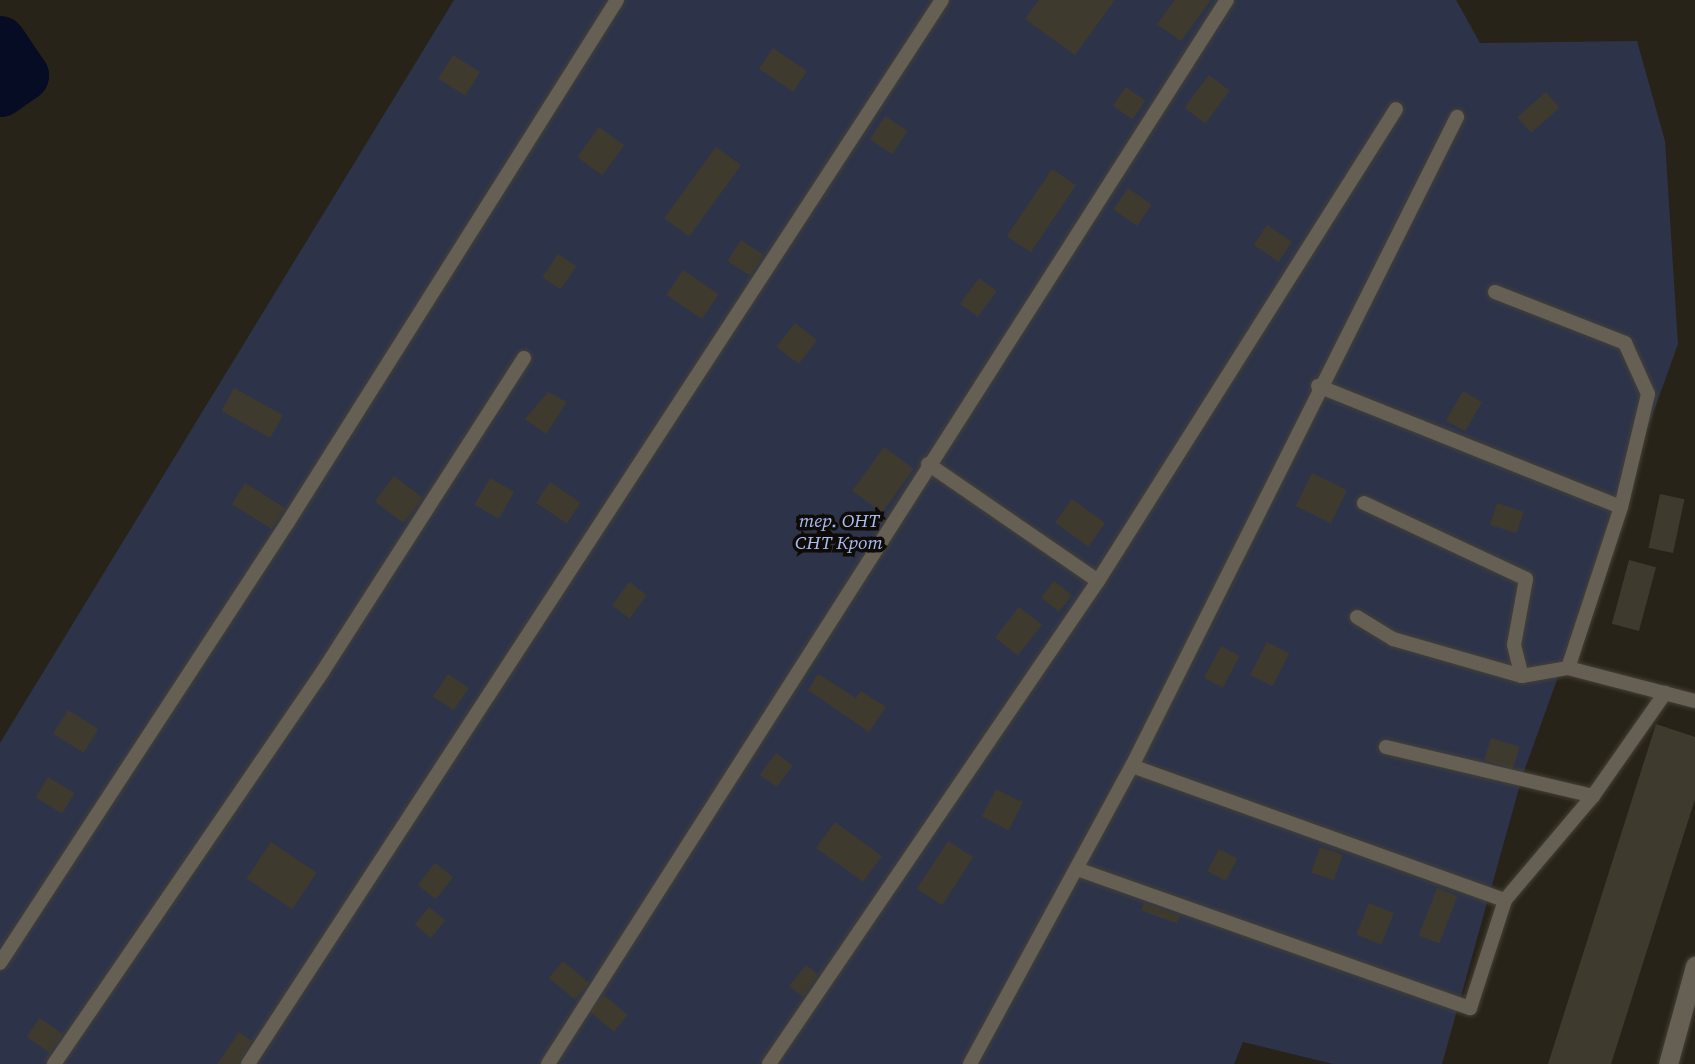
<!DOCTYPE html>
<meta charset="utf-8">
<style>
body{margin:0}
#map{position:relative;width:1695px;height:1064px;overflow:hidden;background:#282318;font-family:"Source Serif 4",serif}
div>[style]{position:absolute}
.green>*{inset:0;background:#2d344a}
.river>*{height:51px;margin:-25.5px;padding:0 25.5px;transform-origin:25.5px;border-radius:25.5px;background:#070c25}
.building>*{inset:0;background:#3f3a2e;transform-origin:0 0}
.roads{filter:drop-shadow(0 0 2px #444038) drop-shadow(0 0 2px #444038)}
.service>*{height:14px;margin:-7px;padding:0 7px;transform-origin:7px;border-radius:7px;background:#666054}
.minor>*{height:19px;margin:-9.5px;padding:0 9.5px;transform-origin:9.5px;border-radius:9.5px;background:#666054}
span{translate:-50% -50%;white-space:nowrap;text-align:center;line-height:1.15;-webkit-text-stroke:7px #0f0c08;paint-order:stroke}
.park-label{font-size:19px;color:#abbcf5;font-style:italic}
</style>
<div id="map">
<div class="green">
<i style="clip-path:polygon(454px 0,1456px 0,1480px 43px,1637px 41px,1665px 141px,1678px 344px,1523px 774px,1442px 1064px,1333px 1064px,1243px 1042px,1234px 1064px,0 1064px,0 743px)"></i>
</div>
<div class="river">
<i style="left:0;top:41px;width:41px;rotate:55.9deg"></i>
<i style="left:23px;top:75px;width:28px;rotate:145deg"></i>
</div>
<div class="building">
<i style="clip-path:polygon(1039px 0,1115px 0,1075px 55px,1025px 19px)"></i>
<i style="clip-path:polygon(1175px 0,1211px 0,1181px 41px,1157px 24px)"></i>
<i style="left:773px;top:48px;width:41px;height:25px;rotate:34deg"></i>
<i style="left:453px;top:55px;width:32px;height:28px;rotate:32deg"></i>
<i style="left:1209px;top:75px;width:26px;height:41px;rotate:37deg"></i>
<i style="left:1126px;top:87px;width:24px;height:23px;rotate:35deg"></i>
<i style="left:1546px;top:92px;width:21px;height:38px;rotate:49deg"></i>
<i style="left:885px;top:116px;width:27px;height:28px;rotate:33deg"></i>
<i style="left:599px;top:127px;width:31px;height:37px;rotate:36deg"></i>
<i style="left:716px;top:147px;width:31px;height:88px;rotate:36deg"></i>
<i style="left:1052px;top:169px;width:29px;height:81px;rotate:34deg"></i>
<i style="left:1128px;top:188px;width:29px;height:26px;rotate:35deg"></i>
<i style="left:1267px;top:225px;width:30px;height:24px;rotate:34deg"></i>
<i style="left:741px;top:240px;width:27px;height:25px;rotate:33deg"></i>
<i style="left:558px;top:254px;width:22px;height:28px;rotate:34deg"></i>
<i style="left:683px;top:270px;width:43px;height:30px;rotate:34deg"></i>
<i style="left:979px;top:278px;width:22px;height:32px;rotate:36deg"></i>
<i style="left:795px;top:323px;width:28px;height:30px;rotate:38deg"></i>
<i style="left:234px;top:388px;width:56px;height:26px;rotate:29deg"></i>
<i style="left:1463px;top:391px;width:22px;height:34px;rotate:30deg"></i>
<i style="clip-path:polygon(548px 392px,567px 402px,546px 434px,525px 419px)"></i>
<i style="left:884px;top:447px;width:37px;height:54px;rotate:36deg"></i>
<i style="left:1312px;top:473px;width:39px;height:37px;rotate:26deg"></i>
<i style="left:394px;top:476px;width:36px;height:32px;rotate:37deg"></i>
<i style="left:490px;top:478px;width:28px;height:31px;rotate:30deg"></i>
<i style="left:550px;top:482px;width:37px;height:25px;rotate:34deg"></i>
<i style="left:245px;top:483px;width:47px;height:25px;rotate:32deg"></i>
<i style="left:1660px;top:494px;width:25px;height:55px;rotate:12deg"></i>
<i style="left:1072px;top:499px;width:41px;height:29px;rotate:36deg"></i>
<i style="left:1497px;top:503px;width:28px;height:23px;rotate:18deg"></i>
<i style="left:1629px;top:560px;width:28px;height:66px;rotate:15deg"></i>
<i style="left:1054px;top:581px;width:23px;height:21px;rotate:38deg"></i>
<i style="left:629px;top:582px;width:22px;height:29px;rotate:36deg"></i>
<i style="left:1019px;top:607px;width:29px;height:39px;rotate:38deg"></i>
<i style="left:1267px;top:642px;width:25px;height:37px;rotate:27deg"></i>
<i style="left:1221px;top:646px;width:21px;height:36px;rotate:28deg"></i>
<i style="left:448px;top:674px;width:25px;height:27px;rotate:34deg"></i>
<i style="clip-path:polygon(818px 674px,856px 698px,861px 691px,886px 707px,869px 732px,808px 690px)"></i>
<i style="left:68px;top:710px;width:36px;height:28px;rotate:32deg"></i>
<i style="clip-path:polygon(1656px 724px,1695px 737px,1695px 799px,1611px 1064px,1548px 1064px)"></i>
<i style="left:1491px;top:738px;width:30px;height:23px;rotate:17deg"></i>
<i style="left:776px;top:753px;width:21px;height:27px;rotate:37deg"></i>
<i style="left:48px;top:777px;width:31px;height:24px;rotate:31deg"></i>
<i style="left:996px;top:789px;width:30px;height:31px;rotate:27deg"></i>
<i style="left:835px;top:822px;width:58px;height:32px;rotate:36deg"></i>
<i style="left:948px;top:841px;width:30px;height:57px;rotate:33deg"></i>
<i style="left:271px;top:842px;width:55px;height:44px;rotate:34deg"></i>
<i style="left:1320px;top:847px;width:24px;height:27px;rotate:19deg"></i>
<i style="left:1219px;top:849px;width:21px;height:25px;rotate:28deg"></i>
<i style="left:435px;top:863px;width:23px;height:28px;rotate:38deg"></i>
<i style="left:1437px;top:888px;width:22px;height:51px;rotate:21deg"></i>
<i style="left:1144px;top:903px;width:38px;height:8px;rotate:20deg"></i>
<i style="left:1369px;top:903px;width:27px;height:34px;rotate:22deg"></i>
<i style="left:429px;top:907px;width:21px;height:23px;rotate:39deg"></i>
<i style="left:563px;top:961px;width:34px;height:22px;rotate:40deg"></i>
<i style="clip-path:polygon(806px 965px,818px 974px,803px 997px,789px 986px)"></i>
<i style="left:604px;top:995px;width:31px;height:22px;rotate:40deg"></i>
<i style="left:40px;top:1018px;width:28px;height:23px;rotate:35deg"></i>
<i style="clip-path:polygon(239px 1032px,252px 1041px,238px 1064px,217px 1064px)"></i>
</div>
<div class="roads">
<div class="service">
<i style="left:1495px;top:292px;width:140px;rotate:21.4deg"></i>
<i style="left:1625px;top:343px;width:56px;rotate:65.7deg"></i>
<i style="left:1648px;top:394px;width:116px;rotate:103.4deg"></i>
<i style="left:1621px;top:507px;width:169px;rotate:108.2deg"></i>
<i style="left:1318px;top:386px;width:326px;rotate:21.8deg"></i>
<i style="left:928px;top:464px;width:206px;rotate:34.5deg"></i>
<i style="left:1364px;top:503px;width:179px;rotate:25.1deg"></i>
<i style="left:1526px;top:579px;width:67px;rotate:100.3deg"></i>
<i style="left:1514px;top:645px;width:32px;rotate:76deg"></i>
<i style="left:1357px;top:617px;width:42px;rotate:31.4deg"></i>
<i style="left:1393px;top:639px;width:134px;rotate:16deg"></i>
<i style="left:1522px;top:676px;width:47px;rotate:-9.9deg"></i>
<i style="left:1568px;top:668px;width:131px;rotate:14.6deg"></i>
<i style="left:1386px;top:747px;width:213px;rotate:13.3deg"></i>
<i style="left:1132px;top:766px;width:396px;rotate:19.8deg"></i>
<i style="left:1077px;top:869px;width:417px;rotate:19.5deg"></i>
<i style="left:1470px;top:1008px;width:114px;rotate:-72deg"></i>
<i style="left:1505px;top:900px;width:136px;rotate:-49.8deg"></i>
<i style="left:1593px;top:796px;width:126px;rotate:-55deg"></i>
<i style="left:0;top:963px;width:527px;rotate:-56.85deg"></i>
<i style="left:288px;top:522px;width:617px;rotate:-57.78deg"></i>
<i style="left:54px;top:1064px;width:476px;rotate:-55.6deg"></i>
<i style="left:323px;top:671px;width:372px;rotate:-57.3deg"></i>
<i style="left:248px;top:1064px;width:1270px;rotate:-56.89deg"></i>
<i style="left:548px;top:1064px;width:1262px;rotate:-57.46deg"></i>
<i style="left:769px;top:1064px;width:584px;rotate:-55.74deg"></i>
<i style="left:1098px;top:581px;width:558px;rotate:-57.73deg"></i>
<i style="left:970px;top:1064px;width:339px;rotate:-61.5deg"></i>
<i style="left:1132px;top:766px;width:726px;rotate:-63.4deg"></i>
</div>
<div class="minor">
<i style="left:1668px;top:1064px;width:102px;rotate:-74.6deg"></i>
</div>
</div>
<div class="park-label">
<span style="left:839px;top:532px">тер. ОНТ<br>СНТ Крот</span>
</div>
</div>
